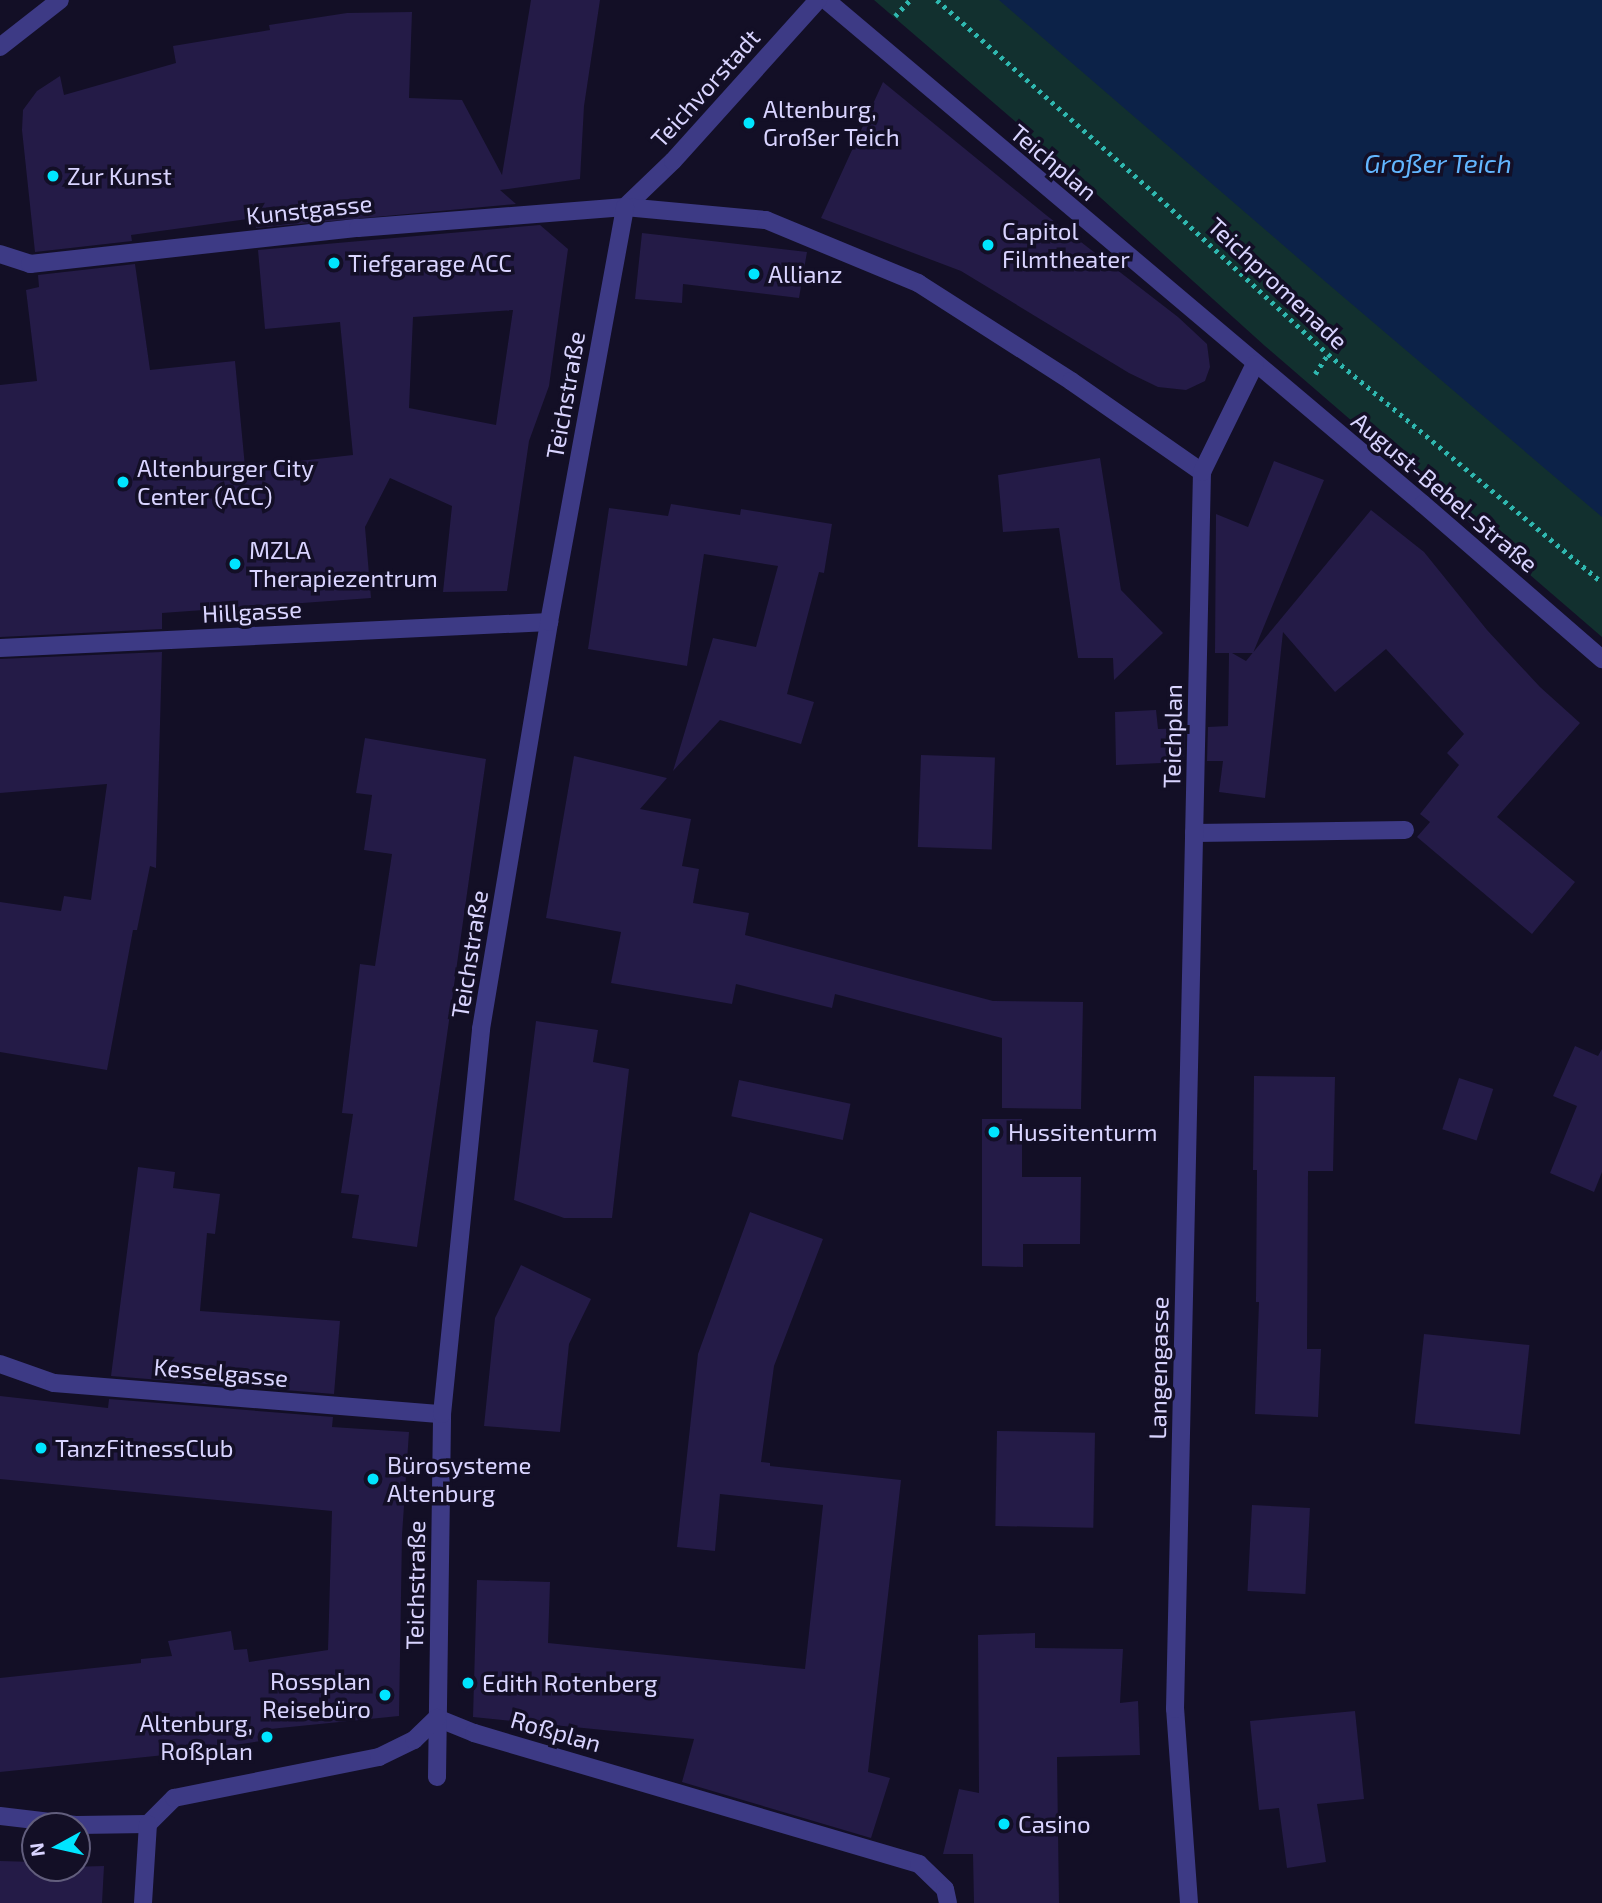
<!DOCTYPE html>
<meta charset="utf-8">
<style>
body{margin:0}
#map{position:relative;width:1602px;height:1903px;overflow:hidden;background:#130f26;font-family:"Exo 2",sans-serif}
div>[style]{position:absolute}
.green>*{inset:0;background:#12302f}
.water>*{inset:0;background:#0c2248}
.building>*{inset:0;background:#241b47;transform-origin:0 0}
.path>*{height:4.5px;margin-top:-2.25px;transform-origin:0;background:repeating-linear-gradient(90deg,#2fb8b0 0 3.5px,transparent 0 8.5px)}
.minor>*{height:18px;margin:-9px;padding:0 9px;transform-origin:9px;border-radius:9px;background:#3d3a85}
.dots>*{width:19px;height:19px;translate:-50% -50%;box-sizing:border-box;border:4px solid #130f26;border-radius:50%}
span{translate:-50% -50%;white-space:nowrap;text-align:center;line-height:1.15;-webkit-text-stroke:7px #130f26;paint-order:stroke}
.street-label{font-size:24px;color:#d9d4ff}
.poi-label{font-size:24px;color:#d9d4ff}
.left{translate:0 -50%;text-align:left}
.right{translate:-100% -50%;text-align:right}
.water-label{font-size:26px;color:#62b6ff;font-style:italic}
.north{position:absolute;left:21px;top:1812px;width:70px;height:70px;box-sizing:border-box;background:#130f26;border:2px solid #625e7d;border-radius:50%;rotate:262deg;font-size:19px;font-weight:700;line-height:28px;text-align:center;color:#d9d4ff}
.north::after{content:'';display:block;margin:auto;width:24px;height:32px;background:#00e5ff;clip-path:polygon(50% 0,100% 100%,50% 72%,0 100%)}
</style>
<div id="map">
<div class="green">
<i style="clip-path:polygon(874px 0,1602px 0,1602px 637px,1265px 346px,1030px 134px)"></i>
</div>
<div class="water">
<i style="clip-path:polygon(999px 0,1602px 0,1602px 517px,1327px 283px)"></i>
</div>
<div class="building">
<i style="clip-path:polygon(531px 0,600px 0,584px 106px,580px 179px,500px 190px,516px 204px,256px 228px,255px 218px,131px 235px,132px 241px,35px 252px,22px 130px,23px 110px,37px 91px,60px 76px,64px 95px,176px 63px,173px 46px,270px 30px,269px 25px,347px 13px,412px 12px,409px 98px,462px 100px,502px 175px)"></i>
<i style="clip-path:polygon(883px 82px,1046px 215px,1178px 317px,1207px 344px,1210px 367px,1205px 381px,1186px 390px,1158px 387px,1129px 373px,961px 271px,821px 218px)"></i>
<i style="clip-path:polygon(evenodd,540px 225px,568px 249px,549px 386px,529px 441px,507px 591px,443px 592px,452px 506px,390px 478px,365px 527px,371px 598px,162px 613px,162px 629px,0 637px,0 385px,37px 381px,26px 290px,39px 287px,38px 275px,135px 264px,150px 370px,235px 361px,245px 467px,353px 455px,340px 322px,265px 329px,258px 250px,540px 225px,513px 310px,496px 425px,409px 408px,413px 317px,513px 310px)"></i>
<i style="clip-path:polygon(642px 233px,807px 252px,799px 298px,683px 284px,682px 303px,635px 299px)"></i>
<i style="clip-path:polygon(1100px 458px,1121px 590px,1163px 633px,1114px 680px,1113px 658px,1078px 658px,1059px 528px,1003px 532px,998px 475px)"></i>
<i style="clip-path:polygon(1274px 461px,1324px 480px,1253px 653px,1232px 653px,1246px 661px,1371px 510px,1424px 552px,1487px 630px,1540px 687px,1580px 723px,1497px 817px,1575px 882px,1532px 934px,1417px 837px,1430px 822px,1420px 814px,1459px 765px,1447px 753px,1464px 734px,1386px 649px,1335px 692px,1283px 632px,1265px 798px,1219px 792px,1223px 761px,1207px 761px,1208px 727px,1228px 726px,1229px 653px,1215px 653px,1216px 514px,1248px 527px)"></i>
<i style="clip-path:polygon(671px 504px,740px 515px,741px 509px,832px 524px,824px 573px,819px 572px,787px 694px,814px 702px,801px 744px,720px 720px,673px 771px,713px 638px,756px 647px,778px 566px,704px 554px,687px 666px,588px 649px,609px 508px,668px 516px)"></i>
<i style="clip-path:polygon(162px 652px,156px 868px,150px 866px,137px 930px,133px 930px,107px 1070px,0 1052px,0 902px,61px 911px,64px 896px,91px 900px,107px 784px,0 793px,0 659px)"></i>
<i style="clip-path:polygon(1156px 710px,1158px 729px,1185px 728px,1184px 762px,1116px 765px,1115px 712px)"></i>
<i style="clip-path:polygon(365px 738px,486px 759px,417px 1247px,352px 1238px,359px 1195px,341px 1193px,353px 1114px,342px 1113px,360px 964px,375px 966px,392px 854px,364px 850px,372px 795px,356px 793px)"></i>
<i style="left:921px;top:755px;width:74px;height:92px;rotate:2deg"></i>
<i style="clip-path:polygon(574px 756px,667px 778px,640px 809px,691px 819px,682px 866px,699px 869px,693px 903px,749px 913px,745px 935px,993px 1001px,1083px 1002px,1081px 1109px,1002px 1108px,1002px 1038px,835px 994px,832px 1008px,736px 984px,732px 1004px,611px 983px,621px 932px,546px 918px)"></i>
<i style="clip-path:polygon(536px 1021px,598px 1030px,593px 1062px,629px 1069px,612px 1218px,564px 1218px,514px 1200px)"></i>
<i style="clip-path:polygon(1575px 1046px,1598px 1056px,1602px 1049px,1602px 1172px,1594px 1192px,1550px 1173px,1577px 1106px,1553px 1096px)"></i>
<i style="clip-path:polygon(1254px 1076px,1335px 1077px,1333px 1171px,1308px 1171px,1307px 1349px,1321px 1349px,1318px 1417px,1255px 1414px,1259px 1302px,1256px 1302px,1257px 1170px,1253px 1170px)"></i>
<i style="left:1459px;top:1078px;width:36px;height:54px;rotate:18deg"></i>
<i style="left:739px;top:1080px;width:114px;height:37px;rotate:12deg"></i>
<i style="clip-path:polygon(982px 1119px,1022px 1119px,1022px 1177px,1081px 1177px,1080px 1244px,1023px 1244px,1023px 1267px,982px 1266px)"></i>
<i style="clip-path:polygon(138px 1167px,175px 1172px,173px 1188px,220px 1194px,215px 1234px,207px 1233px,200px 1311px,340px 1321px,334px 1394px,111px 1376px)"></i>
<i style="clip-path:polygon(750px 1212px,823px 1239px,774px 1366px,761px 1462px,770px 1463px,770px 1466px,901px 1480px,868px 1772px,890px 1778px,871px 1838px,682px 1782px,694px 1739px,473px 1717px,477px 1580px,550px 1582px,548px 1643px,805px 1669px,823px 1505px,720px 1494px,715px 1551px,677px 1547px,698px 1354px)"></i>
<i style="clip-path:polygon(521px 1265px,591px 1299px,569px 1344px,560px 1432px,484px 1426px,495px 1318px)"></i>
<i style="left:1424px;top:1334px;width:106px;height:90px;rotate:6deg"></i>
<i style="clip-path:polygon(0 1396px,108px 1408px,109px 1399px,333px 1417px,332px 1427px,409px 1432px,402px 1535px,399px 1716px,260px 1730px,261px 1741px,184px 1753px,0 1772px,0 1678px,141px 1663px,141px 1659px,172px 1656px,168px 1641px,231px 1631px,234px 1650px,247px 1649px,249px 1662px,328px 1650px,332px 1511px,0 1479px)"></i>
<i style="left:997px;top:1431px;width:98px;height:95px;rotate:1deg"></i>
<i style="left:1252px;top:1505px;width:58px;height:86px;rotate:3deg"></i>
<i style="clip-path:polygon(1035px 1633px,1035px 1648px,1123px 1649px,1120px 1703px,1138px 1701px,1140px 1755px,1057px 1757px,1059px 1903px,974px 1903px,973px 1854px,943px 1854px,959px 1789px,979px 1793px,978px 1635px)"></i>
<i style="clip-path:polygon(1355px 1711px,1364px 1799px,1317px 1804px,1326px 1862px,1287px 1868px,1279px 1808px,1259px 1810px,1250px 1721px)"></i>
<i style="clip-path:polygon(0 1861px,35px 1862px,35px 1868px,104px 1866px,102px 1903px,0 1903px)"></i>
</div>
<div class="path">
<i style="left:937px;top:0;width:289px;rotate:41.6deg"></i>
<i style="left:1153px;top:192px;width:238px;rotate:42.8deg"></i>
<i style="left:1328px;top:354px;width:356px;rotate:39.8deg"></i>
<i style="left:895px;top:16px;width:22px;rotate:-47deg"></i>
<i style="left:1315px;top:374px;width:24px;rotate:-57deg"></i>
</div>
<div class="minor">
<i style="left:826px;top:0;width:781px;rotate:40.17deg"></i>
<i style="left:1423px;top:504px;width:237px;rotate:40.9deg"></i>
<i style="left:0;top:47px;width:76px;rotate:-38.1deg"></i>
<i style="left:625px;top:207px;width:66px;rotate:-43.8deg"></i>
<i style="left:673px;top:161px;width:217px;rotate:-48deg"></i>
<i style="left:0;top:254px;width:32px;rotate:18deg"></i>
<i style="left:30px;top:264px;width:330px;rotate:-6.3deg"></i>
<i style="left:358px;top:228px;width:268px;rotate:-4.5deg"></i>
<i style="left:625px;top:207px;width:142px;rotate:5.3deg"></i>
<i style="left:766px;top:220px;width:165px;rotate:22.5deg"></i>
<i style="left:918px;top:283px;width:182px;rotate:32.6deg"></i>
<i style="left:1071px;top:381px;width:160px;rotate:34.8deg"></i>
<i style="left:0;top:648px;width:550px;rotate:-2.71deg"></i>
<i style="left:1194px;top:833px;width:211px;rotate:-0.8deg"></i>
<i style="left:0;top:1364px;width:57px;rotate:19.4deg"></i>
<i style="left:54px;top:1383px;width:389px;rotate:4.6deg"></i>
<i style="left:437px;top:1718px;width:40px;rotate:22deg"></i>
<i style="left:474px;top:1733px;width:464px;rotate:16.4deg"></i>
<i style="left:919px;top:1864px;width:36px;rotate:44deg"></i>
<i style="left:945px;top:1889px;width:14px;rotate:78deg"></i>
<i style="left:437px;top:1777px;width:363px;rotate:-89.2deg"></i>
<i style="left:442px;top:1414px;width:387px;rotate:-84.2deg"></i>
<i style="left:481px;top:1029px;width:413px;rotate:-80.5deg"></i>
<i style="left:549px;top:622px;width:422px;rotate:-79.6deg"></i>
<i style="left:0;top:1816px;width:78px;rotate:6.7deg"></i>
<i style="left:77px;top:1825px;width:71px;rotate:-0.8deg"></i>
<i style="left:148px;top:1824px;width:37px;rotate:-45deg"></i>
<i style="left:174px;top:1798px;width:209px;rotate:-11.3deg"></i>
<i style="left:379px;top:1757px;width:39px;rotate:-26deg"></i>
<i style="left:414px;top:1740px;width:32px;rotate:-44deg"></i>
<i style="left:143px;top:1903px;width:79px;rotate:-86.4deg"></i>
<i style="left:1189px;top:1903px;width:195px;rotate:-94.1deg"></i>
<i style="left:1175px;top:1709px;width:1237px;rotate:-88.75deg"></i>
<i style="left:1202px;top:472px;width:120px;rotate:-63.9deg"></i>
</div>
<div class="dots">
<i style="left:749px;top:123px;background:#00e5ff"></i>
<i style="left:53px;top:176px;background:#00e5ff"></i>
<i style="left:988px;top:245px;background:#00e5ff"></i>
<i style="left:334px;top:263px;background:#00e5ff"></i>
<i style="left:754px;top:274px;background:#00e5ff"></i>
<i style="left:123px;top:482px;background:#00e5ff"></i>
<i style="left:235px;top:564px;background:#00e5ff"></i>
<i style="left:994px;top:1132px;background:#00e5ff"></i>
<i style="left:41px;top:1448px;background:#00e5ff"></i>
<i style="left:373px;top:1479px;background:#00e5ff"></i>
<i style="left:468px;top:1683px;background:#00e5ff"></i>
<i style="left:385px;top:1695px;background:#00e5ff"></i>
<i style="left:267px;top:1737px;background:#00e5ff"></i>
<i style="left:1004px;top:1824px;background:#00e5ff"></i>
</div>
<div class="street-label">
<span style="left:705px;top:88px;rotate:-48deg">Teichvorstadt</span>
<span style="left:1054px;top:162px;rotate:40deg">Teichplan</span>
<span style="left:309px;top:209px;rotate:-6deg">Kunstgasse</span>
<span style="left:1278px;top:283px;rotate:43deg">Teichpromenade</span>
<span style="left:565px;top:395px;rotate:-80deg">Teichstraße</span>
<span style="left:1445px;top:492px;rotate:40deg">August-Bebel-Straße</span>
<span style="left:252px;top:611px;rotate:-3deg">Hillgasse</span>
<span style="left:1172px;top:736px;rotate:-89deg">Teichplan</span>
<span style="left:469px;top:954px;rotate:-81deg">Teichstraße</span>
<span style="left:1158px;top:1368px;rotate:-89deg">Langengasse</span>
<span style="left:221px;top:1372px;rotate:5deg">Kesselgasse</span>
<span style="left:415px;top:1585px;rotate:-89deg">Teichstraße</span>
<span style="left:556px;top:1731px;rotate:16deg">Roßplan</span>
</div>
<div class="poi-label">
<span class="left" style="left:763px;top:123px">Altenburg,<br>Großer Teich</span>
<span class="left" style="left:67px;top:176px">Zur Kunst</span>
<span class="left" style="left:1002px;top:245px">Capitol<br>Filmtheater</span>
<span class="left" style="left:348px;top:263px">Tiefgarage ACC</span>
<span class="left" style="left:768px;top:274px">Allianz</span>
<span class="left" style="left:137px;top:482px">Altenburger City<br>Center (ACC)</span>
<span class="left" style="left:249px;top:564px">MZLA<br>Therapiezentrum</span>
<span class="left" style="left:1008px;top:1132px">Hussitenturm</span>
<span class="left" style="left:55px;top:1448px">TanzFitnessClub</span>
<span class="left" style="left:387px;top:1479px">Bürosysteme<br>Altenburg</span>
<span class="right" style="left:371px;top:1695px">Rossplan<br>Reisebüro</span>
<span class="left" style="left:482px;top:1683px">Edith Rotenberg</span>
<span class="right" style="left:253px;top:1737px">Altenburg,<br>Roßplan</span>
<span class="left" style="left:1018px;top:1824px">Casino</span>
</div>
<div class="water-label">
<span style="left:1438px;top:163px">Großer Teich</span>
</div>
<div class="north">N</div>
</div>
